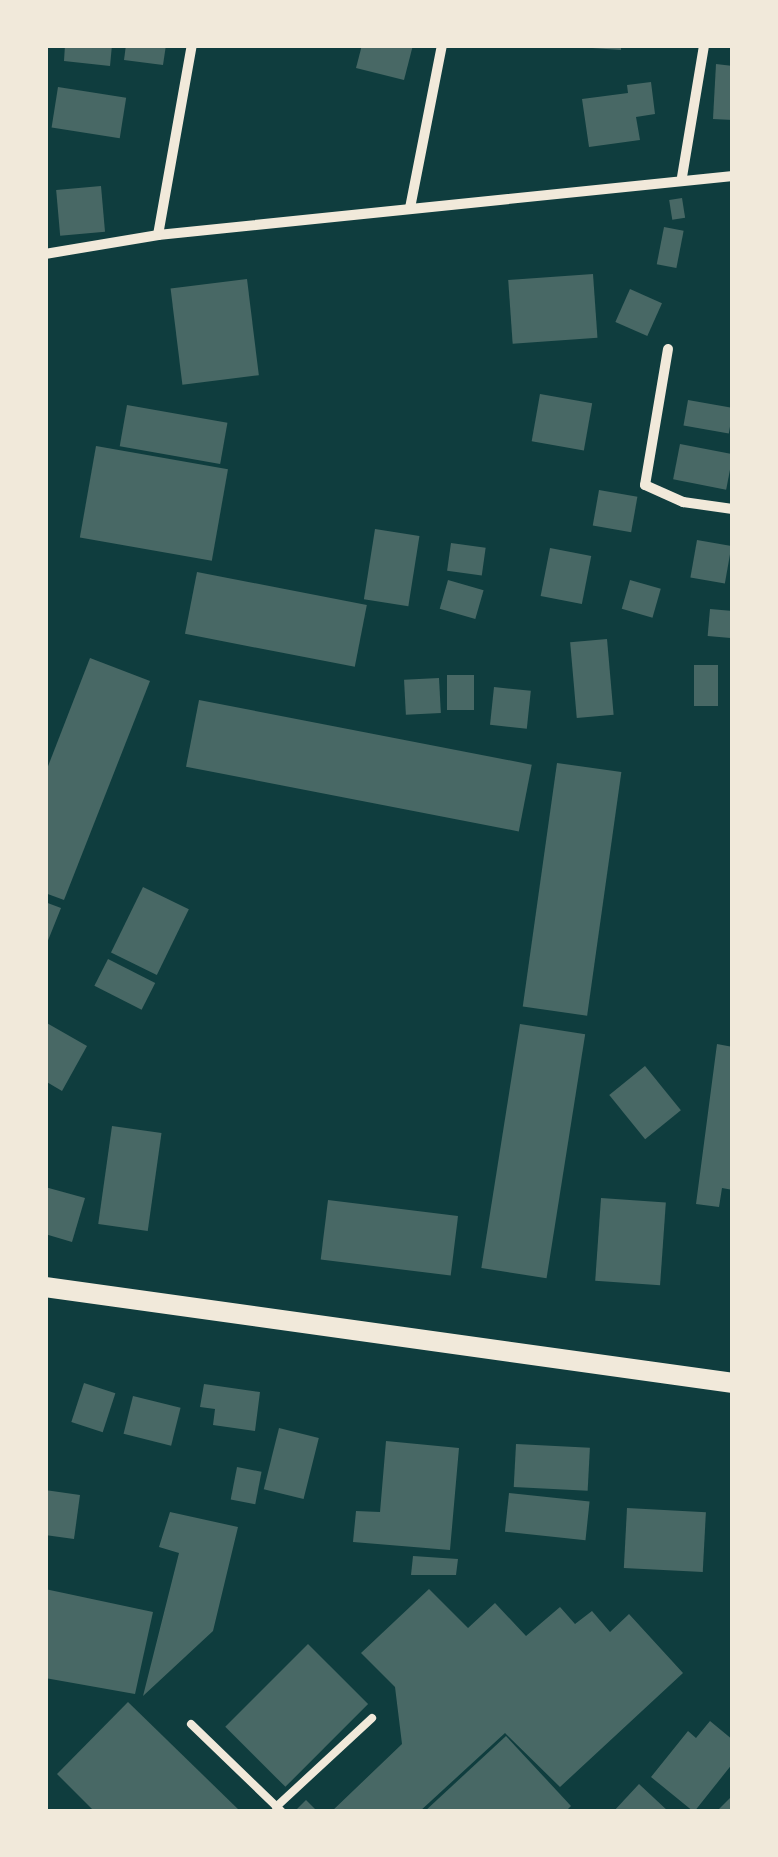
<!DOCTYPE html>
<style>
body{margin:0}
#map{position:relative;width:778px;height:1857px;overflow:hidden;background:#0f3d3e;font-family:Montserrat,sans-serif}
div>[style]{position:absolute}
.building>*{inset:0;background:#486865;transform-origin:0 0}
.service>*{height:8px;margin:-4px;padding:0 4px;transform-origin:4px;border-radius:4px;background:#f1e9da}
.minor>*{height:10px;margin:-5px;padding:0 5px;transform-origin:5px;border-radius:5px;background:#f1e9da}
.secondary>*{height:20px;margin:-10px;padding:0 10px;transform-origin:10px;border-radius:10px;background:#f1e9da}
span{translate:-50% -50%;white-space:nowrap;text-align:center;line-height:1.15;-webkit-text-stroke:8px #f1e9da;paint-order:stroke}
.frame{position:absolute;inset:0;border:48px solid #f1e9da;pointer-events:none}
</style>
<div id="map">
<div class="building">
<i style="clip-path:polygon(65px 45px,112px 45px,110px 66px,64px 61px)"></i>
<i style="clip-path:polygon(126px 45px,166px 45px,163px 65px,124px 60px)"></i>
<i style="clip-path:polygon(362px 45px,413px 45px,404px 80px,356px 68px)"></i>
<i style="clip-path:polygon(592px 45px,621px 45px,621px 50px,592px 48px)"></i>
<i style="clip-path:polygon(716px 64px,733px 66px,733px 120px,713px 119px)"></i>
<i style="clip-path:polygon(651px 82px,655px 114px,636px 117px,640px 140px,589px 147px,582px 99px,628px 93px,627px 85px)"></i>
<i style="left:58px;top:87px;width:69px;height:41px;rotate:9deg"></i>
<i style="left:101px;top:186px;width:46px;height:45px;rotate:85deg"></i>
<i style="left:682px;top:198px;width:20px;height:13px;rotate:81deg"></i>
<i style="left:664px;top:227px;width:20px;height:38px;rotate:11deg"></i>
<i style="left:593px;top:274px;width:64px;height:85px;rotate:86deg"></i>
<i style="left:247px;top:279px;width:97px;height:77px;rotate:83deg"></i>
<i style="left:630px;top:289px;width:35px;height:36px;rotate:24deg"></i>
<i style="left:540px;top:394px;width:53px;height:48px;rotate:10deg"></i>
<i style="left:688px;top:400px;width:46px;height:26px;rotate:10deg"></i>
<i style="left:127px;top:405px;width:102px;height:42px;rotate:10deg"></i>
<i style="left:680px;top:444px;width:54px;height:36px;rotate:11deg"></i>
<i style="left:96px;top:446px;width:134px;height:93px;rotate:10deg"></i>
<i style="left:599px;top:490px;width:39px;height:36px;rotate:10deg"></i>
<i style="left:375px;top:529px;width:45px;height:71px;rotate:9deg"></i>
<i style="left:697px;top:540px;width:35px;height:38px;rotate:10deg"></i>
<i style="left:451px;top:543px;width:35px;height:28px;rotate:8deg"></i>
<i style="left:550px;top:548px;width:42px;height:49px;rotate:11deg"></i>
<i style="left:197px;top:572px;width:173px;height:63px;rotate:11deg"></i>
<i style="left:448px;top:580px;width:37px;height:30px;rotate:16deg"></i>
<i style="left:630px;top:580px;width:32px;height:30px;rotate:16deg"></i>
<i style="left:710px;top:609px;width:23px;height:27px;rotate:5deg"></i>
<i style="left:607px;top:639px;width:76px;height:37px;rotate:85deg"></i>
<i style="clip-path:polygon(90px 658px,150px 681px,64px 900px,45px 893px,45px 774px)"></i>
<i style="left:694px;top:665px;width:24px;height:41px"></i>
<i style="left:447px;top:675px;width:27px;height:35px"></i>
<i style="left:439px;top:678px;width:35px;height:35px;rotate:87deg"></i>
<i style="left:494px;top:687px;width:37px;height:38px;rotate:6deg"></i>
<i style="left:199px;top:700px;width:339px;height:68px;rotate:11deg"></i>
<i style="left:557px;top:763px;width:65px;height:246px;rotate:8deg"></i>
<i style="left:143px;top:887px;width:51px;height:73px;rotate:26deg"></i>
<i style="clip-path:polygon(45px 902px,61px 908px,45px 948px)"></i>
<i style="left:108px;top:959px;width:53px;height:30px;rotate:27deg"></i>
<i style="clip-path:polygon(45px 1022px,87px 1046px,62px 1091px,45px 1081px)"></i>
<i style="left:520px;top:1024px;width:66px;height:247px;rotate:9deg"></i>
<i style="clip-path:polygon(717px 1044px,733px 1047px,733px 1190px,722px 1188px,719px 1207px,696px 1204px)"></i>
<i style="left:645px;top:1066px;width:57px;height:46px;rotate:51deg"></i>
<i style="left:112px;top:1126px;width:50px;height:99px;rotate:8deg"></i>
<i style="clip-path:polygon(45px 1187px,85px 1198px,72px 1242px,45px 1234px)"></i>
<i style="left:601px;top:1198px;width:65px;height:83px;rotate:4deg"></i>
<i style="left:328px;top:1200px;width:131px;height:60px;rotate:7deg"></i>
<i style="left:84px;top:1383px;width:33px;height:41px;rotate:18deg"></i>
<i style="clip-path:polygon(204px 1384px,260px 1392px,255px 1431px,213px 1425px,215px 1409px,200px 1407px)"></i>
<i style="left:133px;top:1396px;width:49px;height:39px;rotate:14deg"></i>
<i style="left:279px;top:1428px;width:41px;height:63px;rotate:14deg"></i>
<i style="clip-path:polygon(386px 1441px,459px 1448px,450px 1550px,353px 1542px,356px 1511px,380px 1512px)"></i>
<i style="left:516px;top:1444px;width:74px;height:43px;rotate:3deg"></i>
<i style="left:237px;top:1467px;width:25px;height:33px;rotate:11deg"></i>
<i style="clip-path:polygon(45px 1490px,80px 1495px,74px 1539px,45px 1535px)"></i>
<i style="left:509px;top:1493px;width:81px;height:39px;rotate:6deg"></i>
<i style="left:627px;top:1508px;width:79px;height:60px;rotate:3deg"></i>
<i style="clip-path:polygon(170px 1512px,238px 1527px,213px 1631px,143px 1696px,179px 1553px,159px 1547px)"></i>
<i style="clip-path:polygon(413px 1556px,458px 1559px,456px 1575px,411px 1575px)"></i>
<i style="clip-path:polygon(45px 1589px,153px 1612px,135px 1694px,45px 1678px)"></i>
<i style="clip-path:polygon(429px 1589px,468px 1628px,495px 1603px,526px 1636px,560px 1607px,575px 1624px,592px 1611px,610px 1632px,629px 1614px,683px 1673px,560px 1787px,505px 1733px,419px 1812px,331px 1812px,402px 1744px,395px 1687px,361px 1653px)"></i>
<i style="left:308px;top:1644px;width:85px;height:117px;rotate:45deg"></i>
<i style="clip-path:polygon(128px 1702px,241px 1812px,95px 1812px,57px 1774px)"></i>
<i style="clip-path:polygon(710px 1721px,733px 1740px,733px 1763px,694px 1812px,651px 1777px,688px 1731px,696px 1738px)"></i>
<i style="clip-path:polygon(506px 1736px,571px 1806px,565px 1812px,424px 1812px)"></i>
<i style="clip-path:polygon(639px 1784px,669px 1812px,613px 1812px)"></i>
<i style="clip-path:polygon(733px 1795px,733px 1812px,716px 1812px)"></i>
<i style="clip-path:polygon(306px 1800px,318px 1812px,294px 1812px)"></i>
</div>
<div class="service">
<i style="left:191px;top:1724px;width:127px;rotate:44deg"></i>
<i style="left:276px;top:1807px;width:131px;rotate:-42.8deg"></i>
</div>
<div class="minor">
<i style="left:682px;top:177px;width:134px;rotate:-80.5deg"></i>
<i style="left:410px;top:208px;width:166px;rotate:-78.9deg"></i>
<i style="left:158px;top:235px;width:193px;rotate:-79.9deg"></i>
<i style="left:45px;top:254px;width:115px;rotate:-9.5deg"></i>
<i style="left:158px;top:235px;width:578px;rotate:-5.86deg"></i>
<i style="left:668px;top:349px;width:138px;rotate:99.6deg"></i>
<i style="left:645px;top:485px;width:42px;rotate:24.1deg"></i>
<i style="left:683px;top:502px;width:50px;rotate:8deg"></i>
</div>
<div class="secondary">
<i style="left:45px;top:1287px;width:695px;rotate:7.94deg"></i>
</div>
<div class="frame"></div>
</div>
